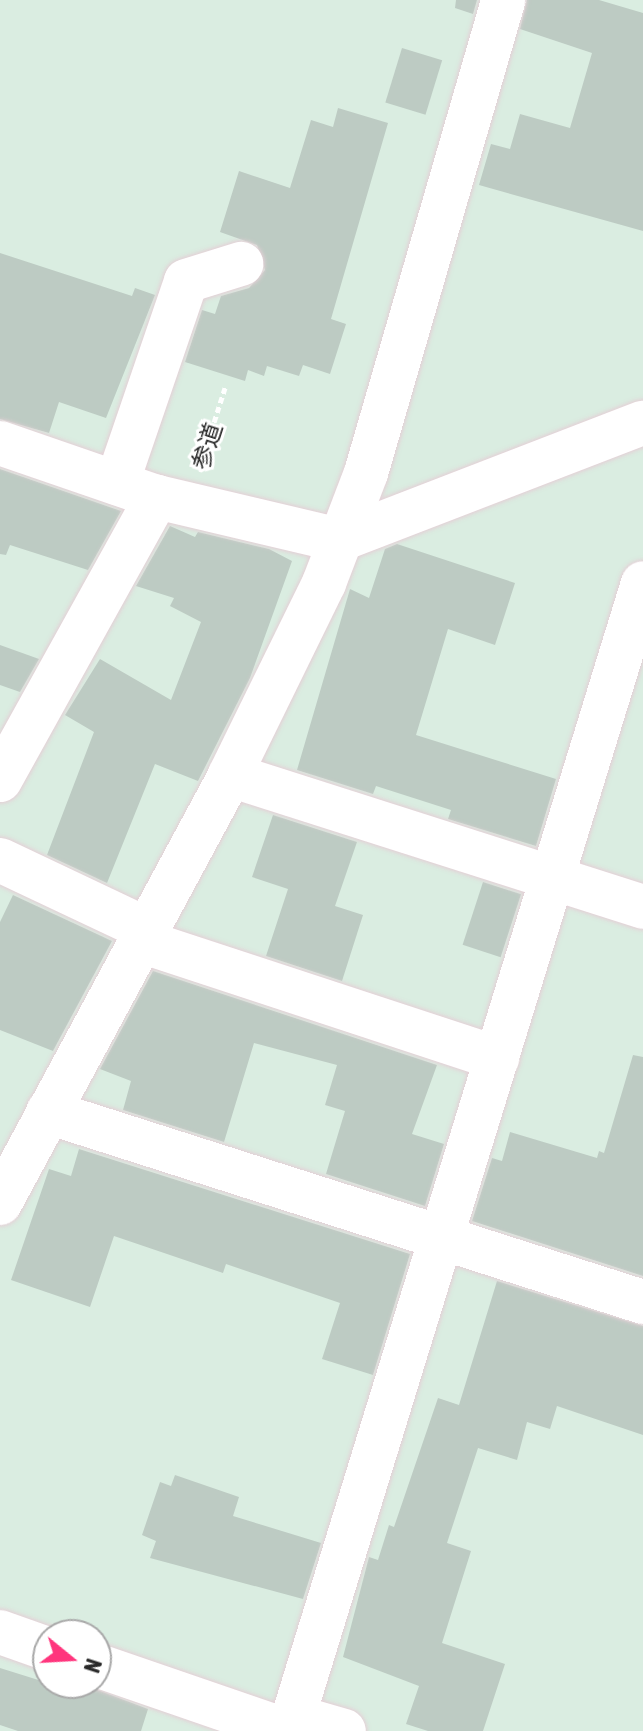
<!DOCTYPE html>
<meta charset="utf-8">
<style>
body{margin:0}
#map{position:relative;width:643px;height:1731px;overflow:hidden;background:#daede1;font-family:"Asap Condensed","Noto Sans JP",sans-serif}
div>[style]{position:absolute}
.building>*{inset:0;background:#bdcbc3;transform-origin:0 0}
.path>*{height:5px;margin-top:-2.5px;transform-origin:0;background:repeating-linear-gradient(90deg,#fff 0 6px,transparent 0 10px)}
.roads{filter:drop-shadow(0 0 2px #e4cfd6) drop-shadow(0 0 2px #e4cfd6)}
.minor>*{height:44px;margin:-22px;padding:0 22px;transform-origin:22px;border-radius:22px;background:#fff}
span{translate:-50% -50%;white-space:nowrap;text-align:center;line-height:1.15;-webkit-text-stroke:6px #fff;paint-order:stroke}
.street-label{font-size:24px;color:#292929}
.north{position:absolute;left:32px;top:1619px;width:80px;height:80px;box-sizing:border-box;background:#fff;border:2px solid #a9a9a9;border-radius:50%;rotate:108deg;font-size:22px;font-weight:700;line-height:32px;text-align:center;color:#292929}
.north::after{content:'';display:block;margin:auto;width:28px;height:36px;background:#ff357d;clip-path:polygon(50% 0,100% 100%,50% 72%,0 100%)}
</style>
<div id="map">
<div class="building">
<i style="clip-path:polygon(456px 0,477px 0,473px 14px,455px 8px)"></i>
<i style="clip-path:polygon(527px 0,599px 0,643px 13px,643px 231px,479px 185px,491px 144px,510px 149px,520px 114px,570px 128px,592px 53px,520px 29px)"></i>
<i style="left:402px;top:48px;width:42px;height:57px;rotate:17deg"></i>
<i style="clip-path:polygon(338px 108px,388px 123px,331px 319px,346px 324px,330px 374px,303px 365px,299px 376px,267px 366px,264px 376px,248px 370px,245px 381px,185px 362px,202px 310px,215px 314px,221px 296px,249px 288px,265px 270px,257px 245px,220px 232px,239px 171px,290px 188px,311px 120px,333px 127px)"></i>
<i style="clip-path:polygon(0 253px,132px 296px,135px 288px,155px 295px,106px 418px,59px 402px,49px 433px,0 419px)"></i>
<i style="clip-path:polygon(0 469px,121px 511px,88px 570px,10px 545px,6px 555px,0 554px)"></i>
<i style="clip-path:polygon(170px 526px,195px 537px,198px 532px,269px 549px,292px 561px,250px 678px,198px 781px,155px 764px,107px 883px,47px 855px,94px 732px,65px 715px,100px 659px,171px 700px,201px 622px,170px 606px,174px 598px,136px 586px)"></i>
<i style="clip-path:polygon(397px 544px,515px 583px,495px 645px,448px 629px,416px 735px,556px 779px,536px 846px,448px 819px,451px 810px,376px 786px,373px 794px,297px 770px,350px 589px,369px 598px,385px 549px)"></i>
<i style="clip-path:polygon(0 645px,39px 659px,20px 692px,0 685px)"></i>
<i style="clip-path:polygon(273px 815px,357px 842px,335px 906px,363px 915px,342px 981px,266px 956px,288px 889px,252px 877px)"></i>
<i style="left:483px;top:882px;width:40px;height:66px;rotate:18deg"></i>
<i style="clip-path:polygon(13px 895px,112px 941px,53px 1051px,0 1030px,0 922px)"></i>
<i style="clip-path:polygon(153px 971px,437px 1065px,412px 1134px,444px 1144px,425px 1206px,326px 1174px,345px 1111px,325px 1105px,337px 1065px,254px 1043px,224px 1142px,123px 1110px,131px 1081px,100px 1069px)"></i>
<i style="clip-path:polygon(633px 1055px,643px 1057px,643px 1276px,472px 1221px,492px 1158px,502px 1161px,510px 1132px,597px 1158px,599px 1151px,604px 1153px)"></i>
<i style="clip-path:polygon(79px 1149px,410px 1254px,373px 1375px,322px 1359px,340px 1303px,226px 1264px,223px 1273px,114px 1236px,90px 1307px,11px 1280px,49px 1169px,71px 1176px)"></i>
<i style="clip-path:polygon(497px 1281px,643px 1326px,643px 1435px,557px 1406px,550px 1429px,527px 1422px,517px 1460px,478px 1448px,447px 1543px,471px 1551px,442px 1643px,505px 1664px,483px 1731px,428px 1731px,406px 1724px,419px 1686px,343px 1657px,369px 1557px,378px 1560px,389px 1525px,394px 1527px,438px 1398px,459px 1405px)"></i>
<i style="clip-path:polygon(175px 1475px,239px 1497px,233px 1516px,321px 1543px,303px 1599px,150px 1558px,156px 1541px,142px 1535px,160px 1482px,171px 1486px)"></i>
<i style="clip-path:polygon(0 1668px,48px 1683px,79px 1683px,148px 1709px,141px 1731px,18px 1731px,0 1725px)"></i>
</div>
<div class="path">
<i style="left:202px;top:460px;width:76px;rotate:-72.3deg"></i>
</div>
<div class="roads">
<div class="minor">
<i style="left:0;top:443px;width:166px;rotate:19deg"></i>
<i style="left:157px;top:497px;width:187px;rotate:13.3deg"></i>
<i style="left:339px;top:540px;width:326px;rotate:-21.1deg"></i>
<i style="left:117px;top:483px;width:213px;rotate:-71.1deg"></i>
<i style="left:186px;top:281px;width:58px;rotate:-17.2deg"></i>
<i style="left:230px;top:775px;width:434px;rotate:17.7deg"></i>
<i style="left:0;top:780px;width:324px;rotate:-61deg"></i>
<i style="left:0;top:860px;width:164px;rotate:25.3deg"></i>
<i style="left:141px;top:941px;width:375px;rotate:18.2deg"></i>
<i style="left:48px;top:1112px;width:625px;rotate:17.71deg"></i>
<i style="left:0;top:1203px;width:486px;rotate:-61.7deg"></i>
<i style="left:230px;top:775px;width:214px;rotate:-63.9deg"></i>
<i style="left:324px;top:583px;width:118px;rotate:-69.1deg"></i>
<i style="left:366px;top:473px;width:492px;rotate:-73.8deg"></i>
<i style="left:0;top:1632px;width:51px;rotate:19.5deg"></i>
<i style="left:96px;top:1665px;width:203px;rotate:19deg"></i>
<i style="left:293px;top:1716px;width:53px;rotate:16.4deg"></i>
<i style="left:289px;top:1731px;width:1201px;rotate:-72.86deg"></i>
</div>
</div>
<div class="street-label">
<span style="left:207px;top:446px;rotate:-72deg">参道</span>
</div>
<div class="north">N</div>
</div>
